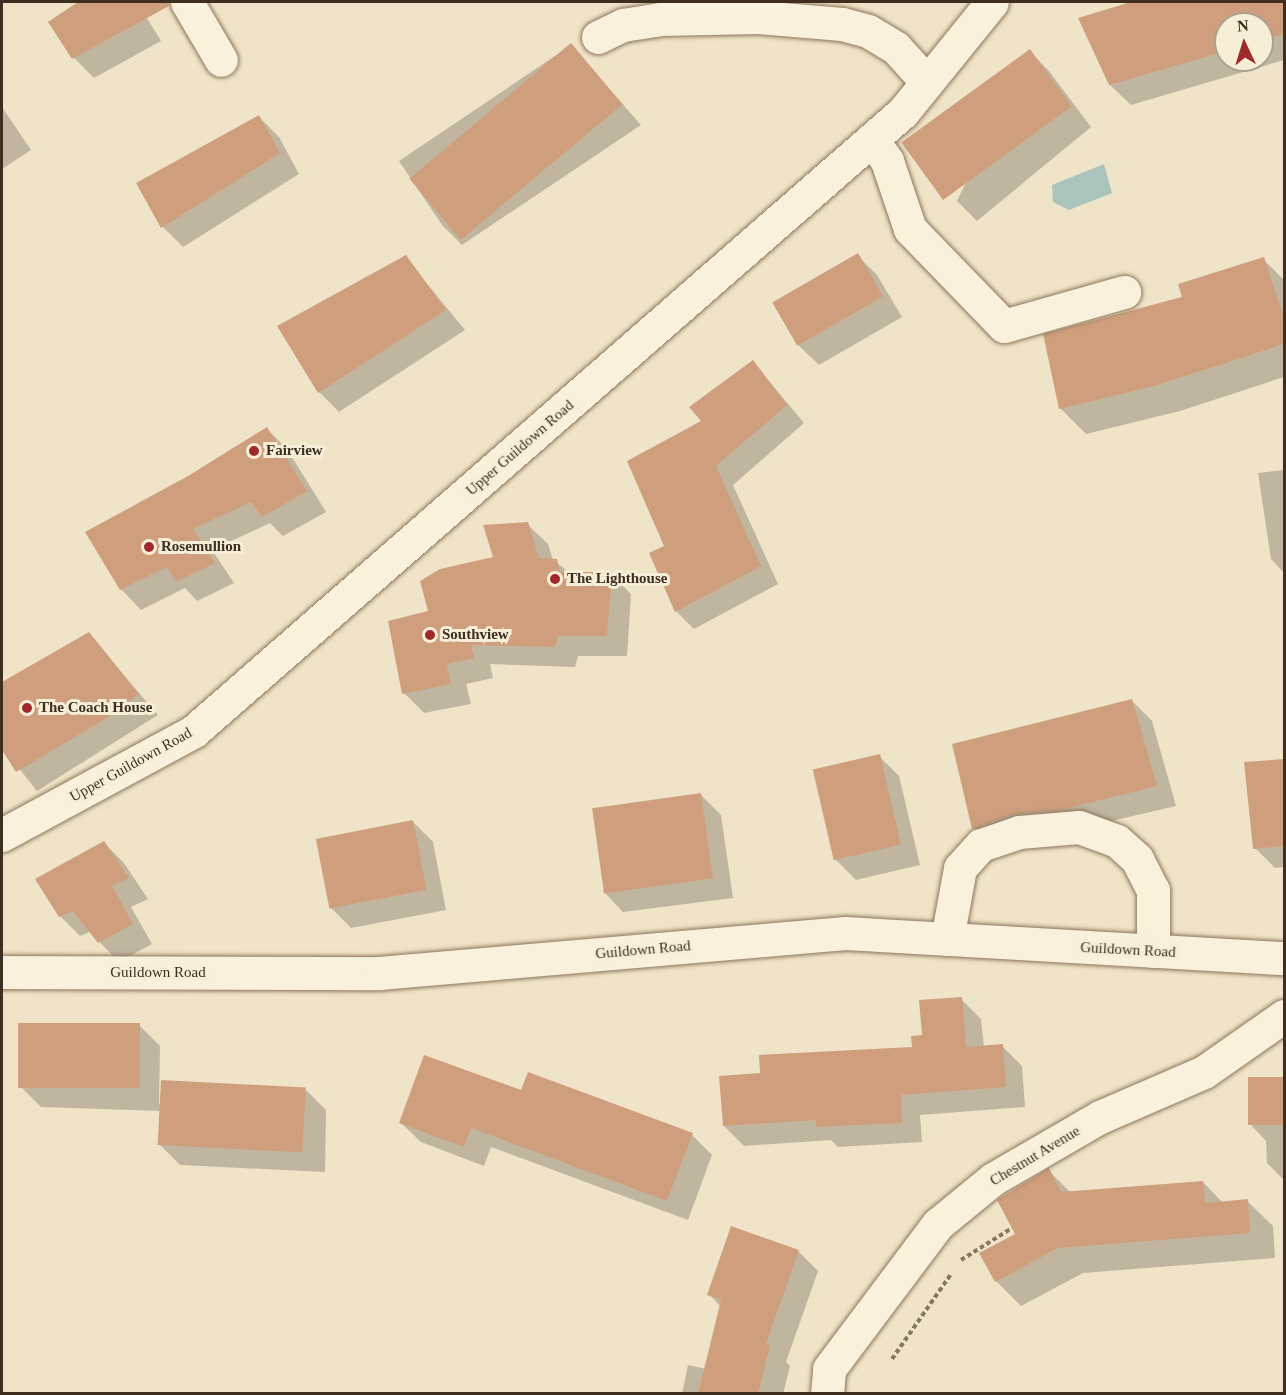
<!DOCTYPE html>
<style>
body{margin:0}
#map{position:relative;width:1286px;height:1395px;overflow:hidden;background:#f0e4c8;font-family:Georgia,serif}
div>[style]{position:absolute}
.water>*{inset:0;background:#a9c4bc}
.shadow>*{inset:0;background:#0003}
.building>*{inset:0;background:#cf9f7d;transform-origin:0 0}
.path>*{height:4px;margin-top:-2px;transform-origin:0;background:repeating-linear-gradient(90deg,#8d765c 0 4.5px,transparent 0 7.5px)}
.roads{filter:drop-shadow(0 0 2px #8d765c) drop-shadow(0 0 2px #8d765c)}
.minor>*{height:33px;margin:-16.5px;padding:0 16.5px;transform-origin:16.5px;border-radius:16.5px;background:#faf1dc}
.dots>*{width:16px;height:16px;translate:-50% -50%;box-sizing:border-box;border:3px solid #f7eed8;border-radius:50%}
span{translate:-50% -50%;white-space:nowrap;text-align:center;line-height:1.15;-webkit-text-stroke:6px #f7eed8;paint-order:stroke}
.street-label{font-size:15px;color:#3d2e20}
.poi-label{font-size:15px;color:#3d2e20;font-weight:700}
.left{translate:0 -50%;text-align:left}
.frame{position:absolute;inset:0;border:3px solid #3d2e20;pointer-events:none}
.north{position:absolute;left:1214px;top:12px;width:60px;height:60px;box-sizing:border-box;background:#f7eed8;border:2px solid #ada18e;border-radius:50%;rotate:356deg;font-size:16px;font-weight:700;line-height:24px;text-align:center;color:#3d2e20}
.north::after{content:'';display:block;margin:auto;width:21px;height:27px;background:#9e2a2b;clip-path:polygon(50% 0,100% 100%,50% 72%,0 100%)}
</style>
<div id="map">
<div class="water">
<i style="clip-path:polygon(1104px 164px,1112px 193px,1069px 210px,1053px 202px,1052px 185px)"></i>
</div>
<div class="shadow">
<i style="clip-path:polygon(80px 2px,137px 2px,161px 41px,94px 78px,74px 58px,50px 22px)"></i>
<i style="clip-path:polygon(evenodd,1136px 2px,1284px 2px,1284px 60px,1131px 105px,1110px 85px,1080px 19px,1136px 2px,1226px 24px,1262px 24px,1262px 60px,1226px 60px,1226px 24px)"></i>
<i style="clip-path:polygon(571px 45px,641px 125px,462px 245px,442px 225px,399px 161px)"></i>
<i style="clip-path:polygon(1029px 51px,1049px 71px,1091px 127px,977px 221px,957px 201px)"></i>
<i style="clip-path:polygon(2px 107px,31px 150px,2px 169px)"></i>
<i style="clip-path:polygon(259px 117px,279px 137px,299px 174px,183px 247px,163px 227px,138px 183px)"></i>
<i style="clip-path:polygon(857px 255px,877px 275px,902px 317px,819px 365px,798px 345px)"></i>
<i style="clip-path:polygon(405px 257px,465px 330px,339px 412px,319px 392px)"></i>
<i style="clip-path:polygon(1263px 259px,1284px 280px,1284px 377px,1180px 411px,1086px 434px,1061px 409px,1045px 336px,1183px 298px)"></i>
<i style="clip-path:polygon(753px 362px,804px 423px,733px 485px,778px 584px,694px 629px,676px 611px,651px 554px,666px 547px,704px 422px)"></i>
<i style="clip-path:polygon(267px 429px,287px 449px,326px 512px,283px 536px,270px 523px,212px 550px,234px 583px,197px 601px,185px 588px,141px 610px,121px 589px,189px 478px)"></i>
<i style="clip-path:polygon(1284px 470px,1284px 573px,1271px 559px,1258px 473px)"></i>
<i style="clip-path:polygon(527px 524px,548px 544px,553px 560px,570px 573px,611px 574px,631px 594px,627px 656px,578px 656px,575px 667px,490px 664px,493px 678px,466px 684px,471px 704px,424px 713px,404px 693px,430px 612px,495px 558px)"></i>
<i style="clip-path:polygon(88px 634px,158px 715px,37px 791px,2px 747px,2px 684px)"></i>
<i style="clip-path:polygon(1132px 701px,1152px 721px,1176px 806px,994px 848px,974px 828px)"></i>
<i style="clip-path:polygon(879px 756px,899px 776px,920px 865px,856px 880px,835px 859px)"></i>
<i style="clip-path:polygon(1284px 761px,1284px 867px,1275px 868px,1255px 848px,1245px 763px)"></i>
<i style="clip-path:polygon(701px 795px,721px 815px,733px 898px,623px 912px,603px 891px)"></i>
<i style="clip-path:polygon(413px 822px,433px 842px,446px 910px,351px 928px,331px 908px)"></i>
<i style="clip-path:polygon(104px 843px,124px 863px,148px 899px,131px 907px,152px 944px,119px 962px,90px 932px,80px 936px,60px 916px)"></i>
<i style="clip-path:polygon(961px 999px,981px 1019px,984px 1047px,1002px 1046px,1022px 1066px,1025px 1107px,920px 1115px,922px 1142px,838px 1147px,831px 1140px,744px 1146px,724px 1126px,762px 1075px,914px 1049px)"></i>
<i style="clip-path:polygon(139px 1025px,160px 1046px,159px 1104px,306px 1090px,326px 1110px,325px 1172px,180px 1165px,160px 1145px,161px 1111px,41px 1107px,21px 1087px)"></i>
<i style="clip-path:polygon(1284px 1078px,1284px 1180px,1267px 1163px,1266px 1141px,1252px 1126px,1250px 1080px)"></i>
<i style="clip-path:polygon(522px 1092px,692px 1135px,712px 1155px,688px 1220px,491px 1147px,484px 1166px,421px 1142px,400px 1122px)"></i>
<i style="clip-path:polygon(1048px 1170px,1071px 1193px,1203px 1182px,1223px 1203px,1247px 1201px,1273px 1226px,1275px 1258px,1083px 1273px,1021px 1306px,996px 1281px)"></i>
<i style="clip-path:polygon(798px 1251px,818px 1271px,786px 1362px,790px 1366px,783px 1394px,682px 1394px,688px 1365px,706px 1369px,721px 1307px,709px 1294px)"></i>
</div>
<div class="building">
<i style="clip-path:polygon(78px 2px,168px 2px,169px 6px,72px 59px,48px 22px)"></i>
<i style="clip-path:polygon(1131px 2px,1284px 2px,1284px 34px,1262px 41px,1262px 24px,1226px 24px,1226px 51px,1109px 85px,1078px 18px)"></i>
<i style="left:571px;top:43px;width:80px;height:211px;rotate:50deg"></i>
<i style="left:1030px;top:49px;width:71px;height:159px;rotate:54deg"></i>
<i style="clip-path:polygon(259px 115px,280px 153px,161px 228px,136px 183px)"></i>
<i style="left:858px;top:253px;width:50px;height:99px;rotate:60deg"></i>
<i style="clip-path:polygon(406px 255px,446px 310px,318px 393px,277px 326px)"></i>
<i style="clip-path:polygon(1264px 257px,1284px 318px,1284px 344px,1154px 386px,1059px 409px,1043px 334px,1182px 297px,1178px 284px)"></i>
<i style="clip-path:polygon(753px 360px,787px 405px,716px 466px,761px 566px,675px 612px,649px 553px,664px 546px,627px 461px,701px 421px,689px 407px)"></i>
<i style="clip-path:polygon(267px 427px,307px 491px,262px 517px,251px 502px,193px 529px,215px 563px,176px 582px,167px 567px,120px 590px,85px 532px,188px 476px)"></i>
<i style="clip-path:polygon(528px 522px,539px 558px,557px 559px,560px 572px,612px 572px,607px 636px,558px 636px,555px 647px,471px 645px,474px 658px,447px 664px,451px 684px,402px 694px,388px 621px,428px 611px,420px 581px,440px 569px,493px 557px,483px 525px)"></i>
<i style="clip-path:polygon(89px 632px,139px 694px,107px 718px,16px 772px,2px 750px,2px 682px)"></i>
<i style="clip-path:polygon(1132px 699px,1157px 786px,1060px 810px,1013px 814px,972px 829px,952px 744px)"></i>
<i style="left:880px;top:754px;width:93px;height:69px;rotate:77deg"></i>
<i style="clip-path:polygon(1284px 759px,1284px 846px,1253px 849px,1244px 762px)"></i>
<i style="left:701px;top:793px;width:86px;height:110px;rotate:82deg"></i>
<i style="left:413px;top:820px;width:71px;height:99px;rotate:79deg"></i>
<i style="clip-path:polygon(104px 841px,129px 878px,112px 886px,133px 924px,98px 943px,73px 911px,59px 917px,35px 879px)"></i>
<i style="clip-path:polygon(962px 997px,966px 1047px,1003px 1044px,1006px 1087px,901px 1095px,902px 1123px,816px 1127px,816px 1120px,723px 1126px,719px 1076px,760px 1073px,759px 1055px,912px 1047px,911px 1036px,922px 1035px,919px 1000px)"></i>
<i style="left:18px;top:1023px;width:122px;height:65px"></i>
<i style="clip-path:polygon(424px 1055px,521px 1090px,528px 1072px,693px 1133px,667px 1201px,471px 1128px,464px 1147px,399px 1123px)"></i>
<i style="left:1284px;top:1077px;width:48px;height:36px;rotate:90deg"></i>
<i style="left:161px;top:1080px;width:145px;height:65px;rotate:3deg"></i>
<i style="clip-path:polygon(1049px 1168px,1061px 1192px,1203px 1181px,1205px 1203px,1248px 1199px,1250px 1233px,1058px 1248px,995px 1282px,979px 1253px,1015px 1234px,997px 1200px)"></i>
<i style="clip-path:polygon(731px 1226px,799px 1250px,766px 1344px,770px 1345px,758px 1394px,698px 1394px,721px 1300px,707px 1295px)"></i>
</div>
<div class="path">
<i style="left:961px;top:1260px;width:60px;rotate:-32.1deg"></i>
<i style="left:892px;top:1359px;width:103px;rotate:-55.2deg"></i>
</div>
<div class="roads">
<div class="minor">
<i style="left:187px;top:2px;width:67px;rotate:59.6deg"></i>
<i style="left:598px;top:37px;width:28px;rotate:-26deg"></i>
<i style="left:623px;top:25px;width:36px;rotate:-9deg"></i>
<i style="left:659px;top:19px;width:99px;rotate:-1.2deg"></i>
<i style="left:758px;top:17px;width:84px;rotate:4.8deg"></i>
<i style="left:842px;top:24px;width:27px;rotate:15deg"></i>
<i style="left:868px;top:31px;width:33px;rotate:31deg"></i>
<i style="left:896px;top:48px;width:45px;rotate:47.7deg"></i>
<i style="left:872px;top:140px;width:26px;rotate:54deg"></i>
<i style="left:887px;top:161px;width:72px;rotate:71.3deg"></i>
<i style="left:910px;top:229px;width:135px;rotate:45.9deg"></i>
<i style="left:1004px;top:326px;width:125px;rotate:-15.8deg"></i>
<i style="left:2px;top:835px;width:218px;rotate:-28.4deg"></i>
<i style="left:194px;top:731px;width:941px;rotate:-41.12deg"></i>
<i style="left:903px;top:112px;width:141px;rotate:-51deg"></i>
<i style="left:947px;top:939px;width:72px;rotate:-79.6deg"></i>
<i style="left:960px;top:868px;width:31px;rotate:-48deg"></i>
<i style="left:981px;top:845px;width:40px;rotate:-18.9deg"></i>
<i style="left:1019px;top:832px;width:60px;rotate:-4.8deg"></i>
<i style="left:1079px;top:827px;width:40px;rotate:20.2deg"></i>
<i style="left:1117px;top:841px;width:27px;rotate:42deg"></i>
<i style="left:1137px;top:859px;width:35px;rotate:63deg"></i>
<i style="left:1153px;top:890px;width:61px;rotate:90deg"></i>
<i style="left:2px;top:972px;width:377px;rotate:0.2deg"></i>
<i style="left:379px;top:973px;width:468px;rotate:-4.9deg"></i>
<i style="left:845px;top:933px;width:440px;rotate:3.3deg"></i>
<i style="left:827px;top:1394px;width:25px;rotate:-85deg"></i>
<i style="left:829px;top:1369px;width:181px;rotate:-53.1deg"></i>
<i style="left:938px;top:1224px;width:71px;rotate:-39.3deg"></i>
<i style="left:993px;top:1179px;width:124px;rotate:-30.1deg"></i>
<i style="left:1100px;top:1117px;width:113px;rotate:-23.4deg"></i>
<i style="left:1204px;top:1072px;width:98px;rotate:-35deg"></i>
</div>
</div>
<div class="dots">
<i style="left:254px;top:451px;background:#9e2a2b"></i>
<i style="left:149px;top:547px;background:#9e2a2b"></i>
<i style="left:555px;top:579px;background:#9e2a2b"></i>
<i style="left:430px;top:635px;background:#9e2a2b"></i>
<i style="left:27px;top:708px;background:#9e2a2b"></i>
</div>
<div class="street-label">
<span style="left:520px;top:448px;rotate:-41deg">Upper Guildown Road</span>
<span style="left:131px;top:765px;rotate:-29deg">Upper Guildown Road</span>
<span style="left:643px;top:950px;rotate:-5deg">Guildown Road</span>
<span style="left:1128px;top:950px;rotate:3deg">Guildown Road</span>
<span style="left:158px;top:973px">Guildown Road</span>
<span style="left:1035px;top:1156px;rotate:-31deg">Chestnut Avenue</span>
</div>
<div class="poi-label">
<span class="left" style="left:266px;top:451px">Fairview</span>
<span class="left" style="left:161px;top:547px">Rosemullion</span>
<span class="left" style="left:567px;top:579px">The Lighthouse</span>
<span class="left" style="left:442px;top:635px">Southview</span>
<span class="left" style="left:39px;top:708px">The Coach House</span>
</div>
<div class="frame"></div>
<div class="north">N</div>
</div>
